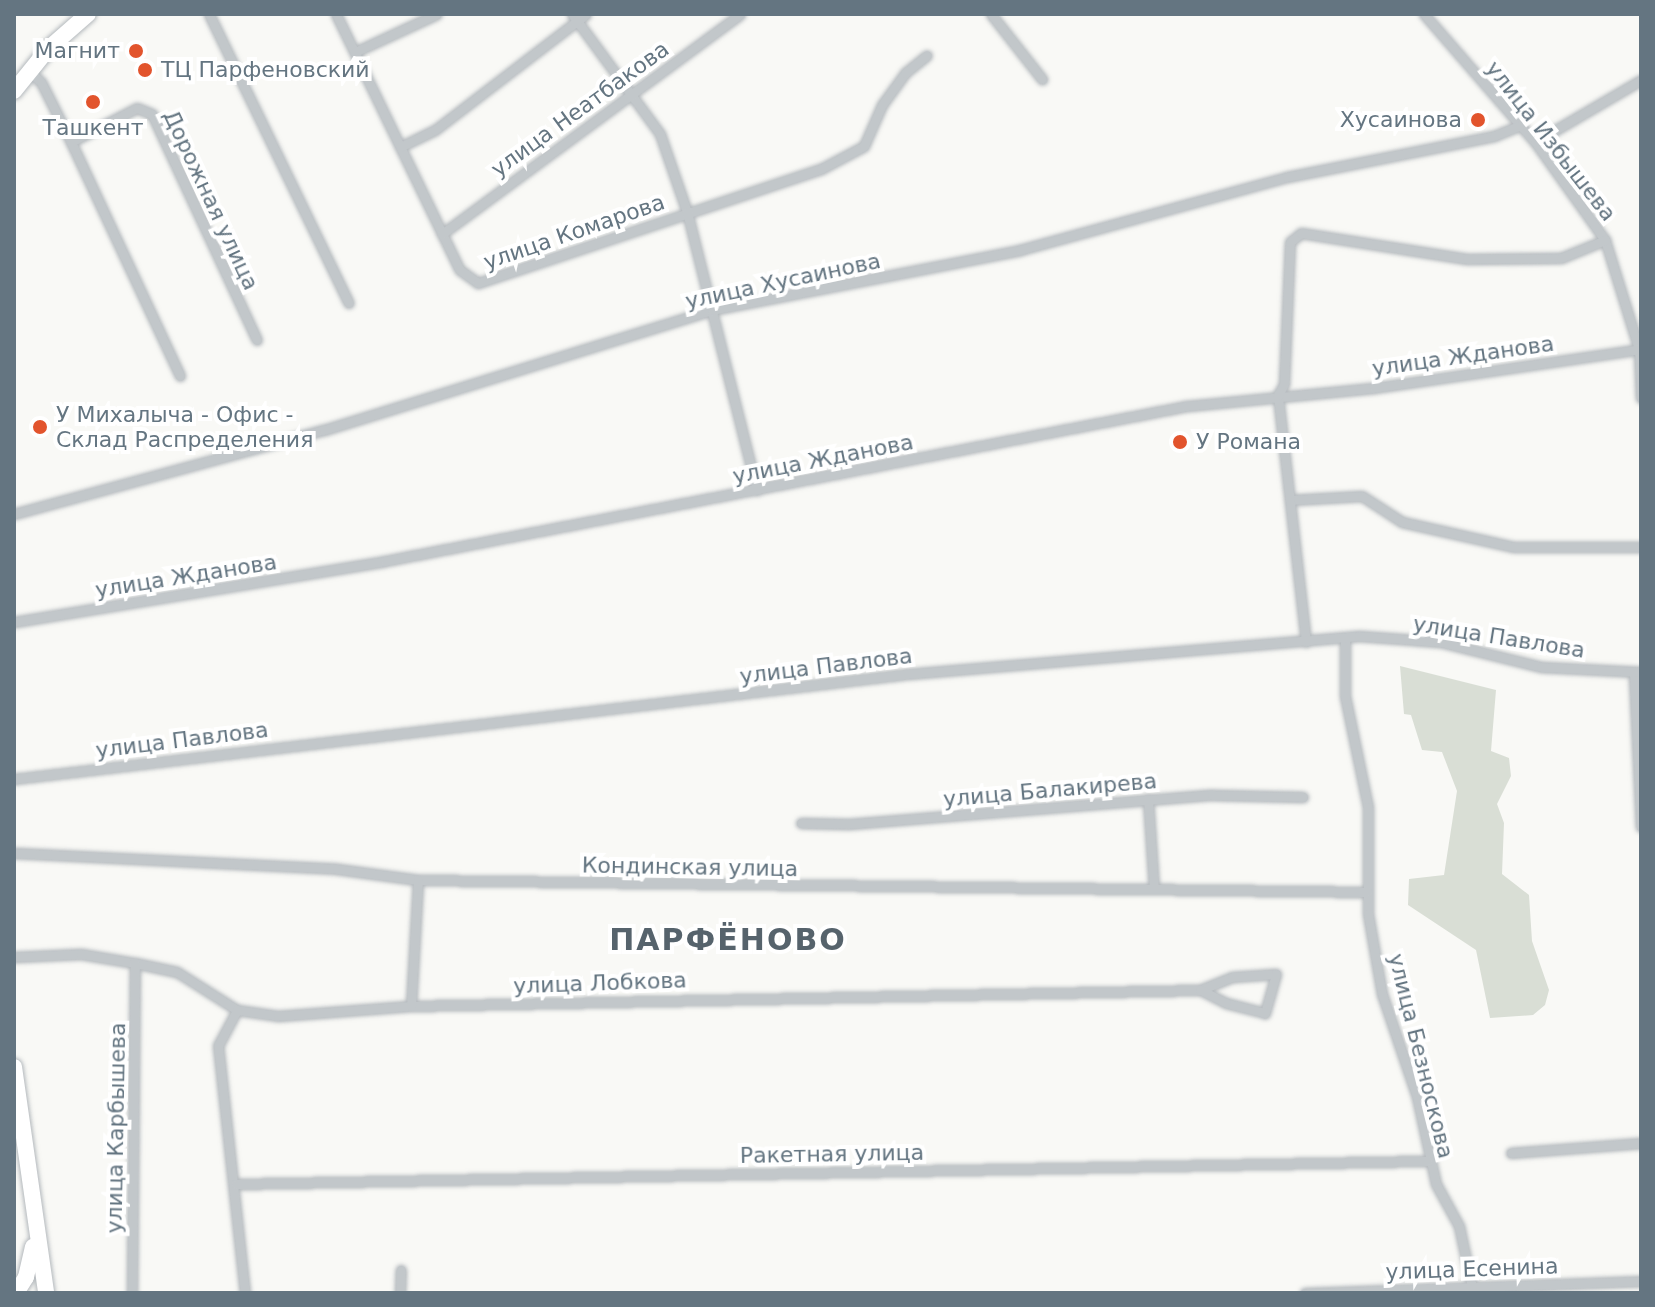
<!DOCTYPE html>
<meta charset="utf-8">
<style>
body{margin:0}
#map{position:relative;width:1655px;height:1307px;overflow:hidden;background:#f9f9f6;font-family:"DejaVu Sans",sans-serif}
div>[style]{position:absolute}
.green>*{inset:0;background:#d9ded5}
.roads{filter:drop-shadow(0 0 2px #b4b9bd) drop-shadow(0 0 2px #b4b9bd)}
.street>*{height:9px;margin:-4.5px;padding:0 4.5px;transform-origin:4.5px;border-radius:4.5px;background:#c2c7ca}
.primary>*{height:16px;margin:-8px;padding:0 8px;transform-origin:8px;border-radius:8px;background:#fff}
.dots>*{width:22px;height:22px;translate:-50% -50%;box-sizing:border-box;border:4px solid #fff;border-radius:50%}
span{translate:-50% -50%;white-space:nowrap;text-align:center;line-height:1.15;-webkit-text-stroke:8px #fff;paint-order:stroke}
.poi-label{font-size:22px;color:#647581}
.right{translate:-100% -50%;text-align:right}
.left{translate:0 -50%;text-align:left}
.street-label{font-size:22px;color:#647581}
.district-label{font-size:30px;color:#56636c;font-weight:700;letter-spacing:2px}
.frame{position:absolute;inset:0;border:16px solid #647581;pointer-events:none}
</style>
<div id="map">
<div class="green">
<i style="clip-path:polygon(1400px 666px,1496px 690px,1491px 751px,1509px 758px,1511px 776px,1497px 804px,1504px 823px,1502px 874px,1529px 895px,1532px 941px,1549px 990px,1545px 1005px,1533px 1015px,1490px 1018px,1476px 950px,1408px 905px,1409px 879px,1444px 875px,1457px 791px,1442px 752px,1422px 750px,1411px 715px,1404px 714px)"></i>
</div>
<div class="roads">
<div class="street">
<i style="left:209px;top:14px;width:321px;rotate:64.2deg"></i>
<i style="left:336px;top:14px;width:284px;rotate:64.2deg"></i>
<i style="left:460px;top:270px;width:22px;rotate:36deg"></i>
<i style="left:478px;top:283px;width:361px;rotate:-18.4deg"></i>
<i style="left:821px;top:169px;width:49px;rotate:-28.1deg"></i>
<i style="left:864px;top:146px;width:45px;rotate:-66.3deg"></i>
<i style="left:882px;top:105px;width:39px;rotate:-54deg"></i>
<i style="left:905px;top:73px;width:28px;rotate:-39deg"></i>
<i style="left:572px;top:14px;width:149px;rotate:53.7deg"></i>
<i style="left:660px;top:134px;width:83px;rotate:70.9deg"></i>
<i style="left:687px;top:212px;width:287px;rotate:75.9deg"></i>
<i style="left:991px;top:14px;width:83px;rotate:51.9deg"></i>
<i style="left:1424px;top:14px;width:169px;rotate:49.1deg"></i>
<i style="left:1535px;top:142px;width:120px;rotate:54.5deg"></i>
<i style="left:1605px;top:240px;width:114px;rotate:72.7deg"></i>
<i style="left:1639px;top:349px;width:49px;rotate:87.7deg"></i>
<i style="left:355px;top:52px;width:90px;rotate:-24.9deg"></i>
<i style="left:29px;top:71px;width:16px;rotate:43deg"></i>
<i style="left:41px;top:82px;width:67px;rotate:63.4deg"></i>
<i style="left:71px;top:142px;width:258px;rotate:65deg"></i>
<i style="left:71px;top:142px;width:74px;rotate:-27.3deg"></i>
<i style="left:137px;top:108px;width:16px;rotate:22deg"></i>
<i style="left:152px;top:114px;width:249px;rotate:65.1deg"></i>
<i style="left:1535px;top:142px;width:123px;rotate:-30.3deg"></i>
<i style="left:400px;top:147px;width:39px;rotate:-26deg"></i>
<i style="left:435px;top:130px;width:190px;rotate:-37.5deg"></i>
<i style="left:442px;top:234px;width:370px;rotate:-36.4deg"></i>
<i style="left:1290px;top:500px;width:72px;rotate:-3.2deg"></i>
<i style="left:1362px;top:496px;width:48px;rotate:33deg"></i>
<i style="left:1402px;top:522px;width:115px;rotate:12.6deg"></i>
<i style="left:1514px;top:547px;width:127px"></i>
<i style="left:14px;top:514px;width:321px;rotate:-15.2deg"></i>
<i style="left:324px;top:430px;width:406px;rotate:-17.2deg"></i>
<i style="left:712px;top:310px;width:314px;rotate:-11deg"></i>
<i style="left:1020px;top:250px;width:277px;rotate:-15.3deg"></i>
<i style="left:1287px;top:177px;width:211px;rotate:-11.2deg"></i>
<i style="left:1494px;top:136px;width:29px;rotate:-22deg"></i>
<i style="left:14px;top:622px;width:376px;rotate:-9.3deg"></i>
<i style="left:385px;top:561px;width:817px;rotate:-10.94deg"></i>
<i style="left:1187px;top:406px;width:188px;rotate:-5.5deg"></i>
<i style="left:1374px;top:388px;width:270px;rotate:-8.3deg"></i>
<i style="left:1345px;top:638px;width:58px;rotate:90deg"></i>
<i style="left:1345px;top:696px;width:113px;rotate:78.3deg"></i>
<i style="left:1368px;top:807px;width:107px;rotate:90deg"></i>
<i style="left:1368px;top:914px;width:81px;rotate:80.1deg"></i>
<i style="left:1382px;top:994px;width:109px;rotate:71.2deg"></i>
<i style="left:1417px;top:1097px;width:89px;rotate:77.7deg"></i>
<i style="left:1436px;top:1184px;width:48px;rotate:61.3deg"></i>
<i style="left:1459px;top:1226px;width:62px;rotate:78deg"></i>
<i style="left:1306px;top:642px;width:249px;rotate:-96.5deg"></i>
<i style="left:1278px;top:395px;width:13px;rotate:-61deg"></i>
<i style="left:1284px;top:384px;width:142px;rotate:-87.6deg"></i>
<i style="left:1290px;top:242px;width:14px;rotate:-39deg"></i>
<i style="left:1301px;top:233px;width:168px;rotate:8.9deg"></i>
<i style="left:1467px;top:259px;width:94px;rotate:-0.6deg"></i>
<i style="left:1561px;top:258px;width:48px;rotate:-22.2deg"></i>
<i style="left:1634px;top:674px;width:153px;rotate:87.4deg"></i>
<i style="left:14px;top:779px;width:900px;rotate:-6.7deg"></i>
<i style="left:908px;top:674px;width:453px;rotate:-4.8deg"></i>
<i style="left:1359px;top:636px;width:81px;rotate:4.2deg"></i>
<i style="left:1440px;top:642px;width:104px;rotate:13.9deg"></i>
<i style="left:1541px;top:667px;width:100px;rotate:2.9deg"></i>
<i style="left:1148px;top:799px;width:90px;rotate:86.2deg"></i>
<i style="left:801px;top:823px;width:48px;rotate:1.2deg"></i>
<i style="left:849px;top:824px;width:364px;rotate:-4.6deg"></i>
<i style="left:1212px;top:795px;width:91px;rotate:1.3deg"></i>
<i style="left:14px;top:853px;width:323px;rotate:2.8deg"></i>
<i style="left:337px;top:869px;width:82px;rotate:7.7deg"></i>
<i style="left:418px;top:880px;width:949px;rotate:0.72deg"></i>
<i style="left:14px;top:957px;width:67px;rotate:-2.6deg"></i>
<i style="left:81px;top:954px;width:55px;rotate:9.5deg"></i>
<i style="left:135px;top:963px;width:43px;rotate:12.1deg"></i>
<i style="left:177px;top:972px;width:71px;rotate:32.3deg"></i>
<i style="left:237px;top:1010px;width:41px;rotate:8.3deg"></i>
<i style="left:278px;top:1016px;width:133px;rotate:-4.3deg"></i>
<i style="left:411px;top:1006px;width:789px;rotate:-1.16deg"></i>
<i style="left:1200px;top:990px;width:35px;rotate:-22deg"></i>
<i style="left:1232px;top:977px;width:44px;rotate:-3.9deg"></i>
<i style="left:1276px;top:974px;width:41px;rotate:105.8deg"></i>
<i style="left:1265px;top:1013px;width:40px;rotate:-165.6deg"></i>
<i style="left:1226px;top:1003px;width:29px;rotate:-153deg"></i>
<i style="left:411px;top:1006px;width:126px;rotate:-86.8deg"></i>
<i style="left:237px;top:1010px;width:40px;rotate:118deg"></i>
<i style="left:218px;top:1045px;width:249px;rotate:83.8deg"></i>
<i style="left:1511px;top:1153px;width:130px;rotate:-4.4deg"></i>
<i style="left:236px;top:1184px;width:1192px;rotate:-1.11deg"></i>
<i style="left:132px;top:1293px;width:330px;rotate:-89.5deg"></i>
<i style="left:400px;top:1293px;width:23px;rotate:-88deg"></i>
<i style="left:1305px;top:1293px;width:336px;rotate:-2deg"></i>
</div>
<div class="primary">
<i style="left:14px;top:91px;width:54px;rotate:-51deg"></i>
<i style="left:48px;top:49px;width:53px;rotate:-41.2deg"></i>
<i style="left:14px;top:1067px;width:228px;rotate:81.9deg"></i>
<i style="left:16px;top:1293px;width:19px;rotate:-58deg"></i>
<i style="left:26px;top:1277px;width:31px;rotate:-77deg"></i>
</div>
</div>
<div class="dots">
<i style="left:136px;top:51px;background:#e2542d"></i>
<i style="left:145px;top:70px;background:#e2542d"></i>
<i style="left:93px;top:102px;background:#e2542d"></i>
<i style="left:1478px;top:120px;background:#e2542d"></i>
<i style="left:40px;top:427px;background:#e2542d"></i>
<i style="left:1180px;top:442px;background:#e2542d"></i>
</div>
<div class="poi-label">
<span class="right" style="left:120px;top:51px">Магнит</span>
<span class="left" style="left:161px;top:70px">ТЦ Парфеновский</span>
<span class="right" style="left:1462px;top:120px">Хусаинова</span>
<span style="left:93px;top:128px">Ташкент</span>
<span class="left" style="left:56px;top:427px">У Михалыча - Офис -<br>Склад Распределения</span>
<span class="left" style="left:1196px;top:442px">У Романа</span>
</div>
<div class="street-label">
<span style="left:580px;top:109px;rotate:-36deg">улица Неатбакова</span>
<span style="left:1551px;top:141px;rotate:52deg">улица Избышева</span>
<span style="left:211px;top:200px;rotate:65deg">Дорожная улица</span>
<span style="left:574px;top:232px;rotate:-19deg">улица Комарова</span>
<span style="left:783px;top:281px;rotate:-12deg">улица Хусаинова</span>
<span style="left:1463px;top:356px;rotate:-8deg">улица Жданова</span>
<span style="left:823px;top:459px;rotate:-11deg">улица Жданова</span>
<span style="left:186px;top:576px;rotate:-9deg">улица Жданова</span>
<span style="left:1499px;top:637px;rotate:9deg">улица Павлова</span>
<span style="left:826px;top:666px;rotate:-7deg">улица Павлова</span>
<span style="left:182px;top:740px;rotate:-7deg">улица Павлова</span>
<span style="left:1050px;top:790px;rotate:-5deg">улица Балакирева</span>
<span style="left:690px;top:867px;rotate:1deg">Кондинская улица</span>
<span style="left:600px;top:983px;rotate:-2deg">улица Лобкова</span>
<span style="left:1421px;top:1056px;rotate:76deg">улица Безноскова</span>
<span style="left:116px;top:1128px;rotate:-89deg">улица Карбышева</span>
<span style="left:832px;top:1154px;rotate:-1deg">Ракетная улица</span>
<span style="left:1472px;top:1269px;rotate:-2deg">улица Есенина</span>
</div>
<div class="district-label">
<span style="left:728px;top:940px">ПАРФЁНОВО</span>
</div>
<div class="frame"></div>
</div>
